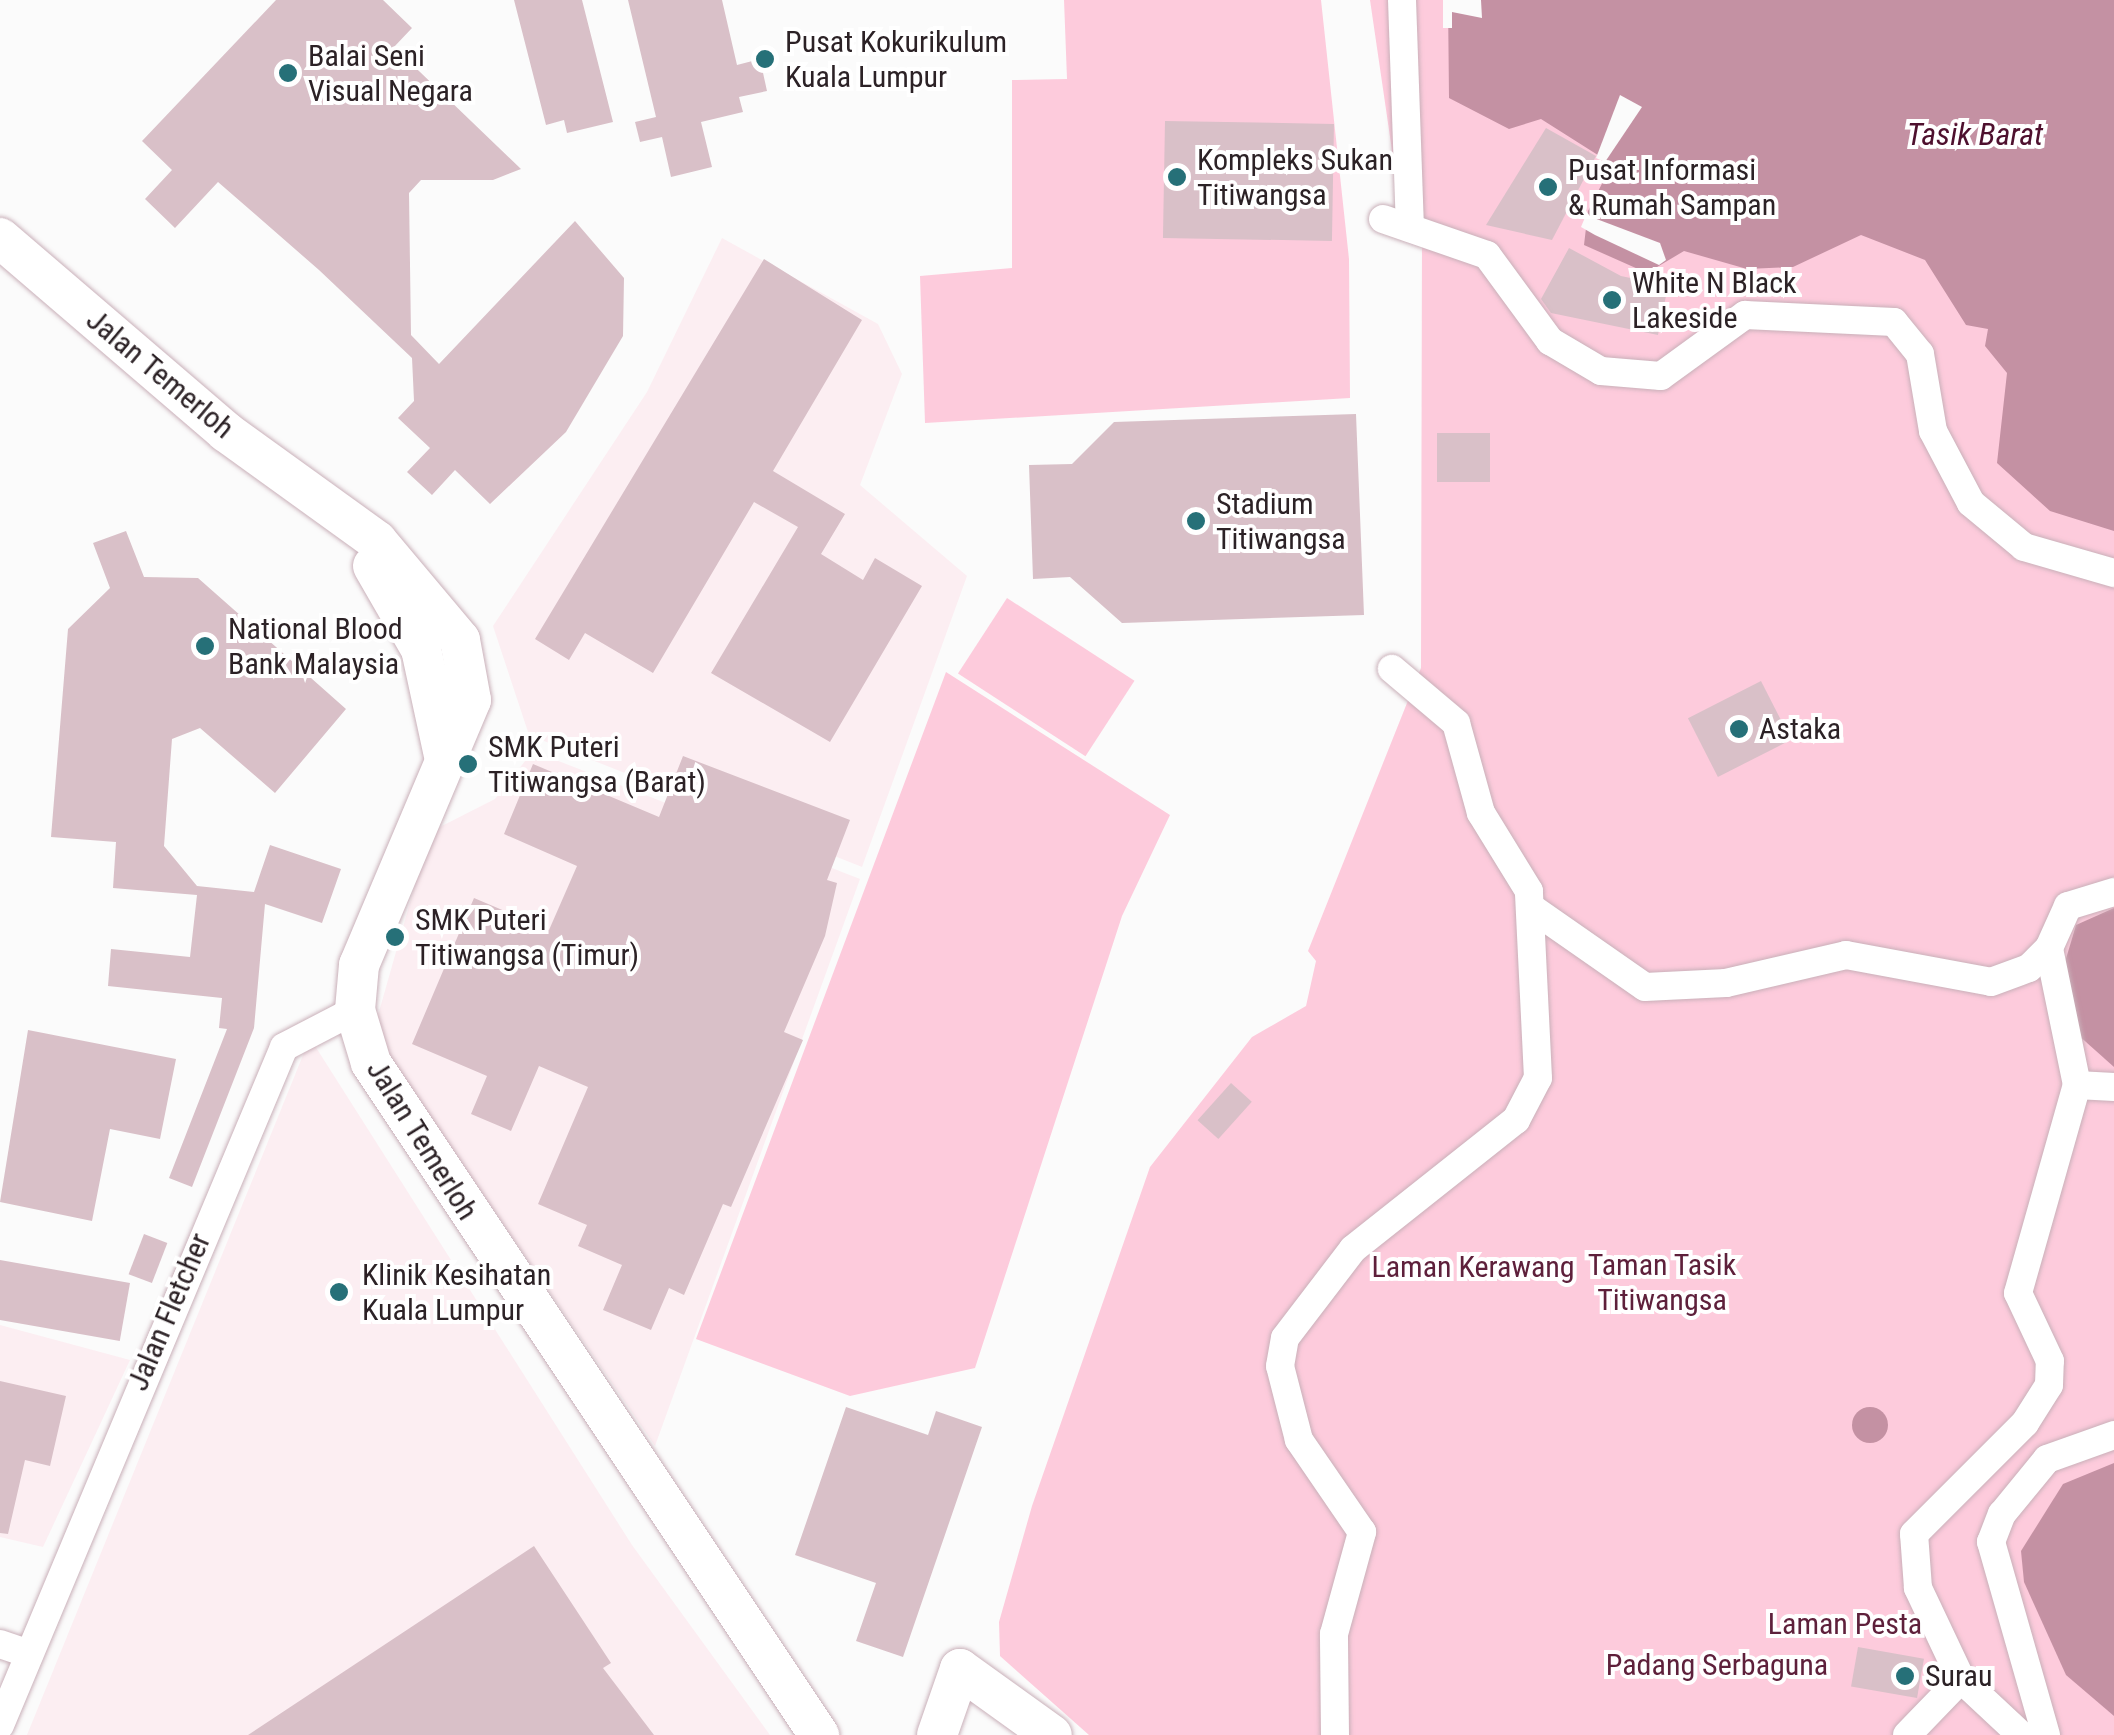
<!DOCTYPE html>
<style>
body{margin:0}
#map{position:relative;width:2114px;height:1735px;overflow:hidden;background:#fbfbfb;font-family:"Roboto Condensed",sans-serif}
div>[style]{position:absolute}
.built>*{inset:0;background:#fceef2}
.green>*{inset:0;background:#fdcbdc;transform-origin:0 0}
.water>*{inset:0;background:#c491a3}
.round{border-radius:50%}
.pier>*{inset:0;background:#fbfbfb}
.building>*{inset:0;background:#d9c0c8;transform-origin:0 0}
.roads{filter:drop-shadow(0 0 2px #c9b0b9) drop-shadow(0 0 2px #c9b0b9)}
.street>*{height:28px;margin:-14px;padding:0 14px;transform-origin:14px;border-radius:14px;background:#fff}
.secondary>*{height:40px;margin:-20px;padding:0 20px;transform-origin:20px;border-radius:20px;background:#fff}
.dots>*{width:28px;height:28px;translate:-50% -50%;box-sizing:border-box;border:5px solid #fff;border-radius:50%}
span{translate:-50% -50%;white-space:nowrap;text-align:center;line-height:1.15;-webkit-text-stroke:8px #fff;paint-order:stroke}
.poi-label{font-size:30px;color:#2c2226}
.left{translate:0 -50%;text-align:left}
.street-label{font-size:30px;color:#2c2226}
.park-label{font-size:30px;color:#5e203b}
.water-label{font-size:32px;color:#4e102e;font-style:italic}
</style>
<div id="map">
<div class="built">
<i style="clip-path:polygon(722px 238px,878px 324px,902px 374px,860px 485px,967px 576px,862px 867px,529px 735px,493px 626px,647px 392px)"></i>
<i style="clip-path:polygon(533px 751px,860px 879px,655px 1446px,373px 1033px,430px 832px,495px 799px)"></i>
<i style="clip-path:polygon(310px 1038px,632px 1545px,770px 1735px,27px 1735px)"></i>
<i style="clip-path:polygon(0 1325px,130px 1360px,43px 1547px,0 1537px)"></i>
</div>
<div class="green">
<i style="clip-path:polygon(1064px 0,1321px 0,1349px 259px,1350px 398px,925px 423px,920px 276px,1012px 268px,1012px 80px,1067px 79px)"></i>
<i style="clip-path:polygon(1370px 0,2114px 0,2114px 1735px,1089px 1735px,1000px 1656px,999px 1622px,1032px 1506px,1150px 1167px,1252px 1037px,1306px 1006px,1316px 961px,1308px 951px,1421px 668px,1422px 232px,1401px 212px)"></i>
<i style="left:1007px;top:598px;width:152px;height:90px;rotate:33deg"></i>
<i style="clip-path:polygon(946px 672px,1170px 815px,1122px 916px,975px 1368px,850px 1396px,696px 1339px)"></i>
</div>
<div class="water">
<i style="clip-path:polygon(1448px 0,2114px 0,2114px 531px,2050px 511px,1997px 463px,2007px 373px,1985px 346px,1988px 329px,1966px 325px,1925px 260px,1861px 235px,1793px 267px,1747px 269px,1684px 251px,1647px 273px,1584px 245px,1588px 211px,1612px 164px,1541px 119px,1509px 129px,1449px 98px)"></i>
<i style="clip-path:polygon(2114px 908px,2114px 1067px,2077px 1034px,2065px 962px,2076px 925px)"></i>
<i class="round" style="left:1852px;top:1407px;width:36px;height:36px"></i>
<i style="clip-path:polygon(2114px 1463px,2114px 1716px,2066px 1675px,2024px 1582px,2021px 1551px,2063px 1484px)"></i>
</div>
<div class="pier">
<i style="clip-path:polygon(1443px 0,1481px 0,1482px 18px,1452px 12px,1452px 28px,1443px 28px)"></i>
<i style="clip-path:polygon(1620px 95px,1642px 107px,1605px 162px,1596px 158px)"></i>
<i style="clip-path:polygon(1586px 215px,1660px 243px,1666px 260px,1659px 265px,1595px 235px,1581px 227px)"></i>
</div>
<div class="building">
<i style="clip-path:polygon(276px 0,383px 0,412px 28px,394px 47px,521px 169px,493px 180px,421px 180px,409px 193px,411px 335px,439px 364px,575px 221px,624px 278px,623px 336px,566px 432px,490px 504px,455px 470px,432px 495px,407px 472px,430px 448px,398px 418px,414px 401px,412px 358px,319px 270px,218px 182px,175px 228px,145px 199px,172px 170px,142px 141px)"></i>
<i style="clip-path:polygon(514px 0,582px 0,613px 122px,567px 133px,564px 120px,546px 125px)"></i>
<i style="clip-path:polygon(628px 0,722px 0,737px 65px,760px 59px,767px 91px,739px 97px,743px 112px,701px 122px,712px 167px,671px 177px,662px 137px,640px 142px,635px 122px,656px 117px)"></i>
<i style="left:1165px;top:121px;width:169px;height:117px;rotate:1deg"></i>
<i style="clip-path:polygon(1546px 128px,1596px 156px,1552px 240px,1486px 225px)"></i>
<i style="clip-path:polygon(1569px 248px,1621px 276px,1668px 286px,1658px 335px,1551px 313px,1541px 299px)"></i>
<i style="clip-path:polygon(764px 259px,862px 320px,773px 471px,845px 514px,821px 554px,863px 580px,875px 558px,922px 586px,830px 742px,711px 673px,798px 527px,754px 502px,653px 673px,585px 633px,569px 660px,535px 639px)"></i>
<i style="clip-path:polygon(1356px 414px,1364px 615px,1122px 623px,1070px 577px,1033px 579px,1029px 465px,1072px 464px,1114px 422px)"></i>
<i style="left:1437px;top:433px;width:53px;height:49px"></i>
<i style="clip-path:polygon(126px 531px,144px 577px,198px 578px,346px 709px,275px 793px,200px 728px,172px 739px,164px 846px,197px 886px,254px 892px,270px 845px,341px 869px,322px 923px,265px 904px,254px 1028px,192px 1187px,169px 1178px,227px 1029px,219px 1028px,222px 998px,108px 986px,111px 949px,190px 957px,197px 895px,113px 888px,116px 842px,51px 837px,68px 629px,110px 588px,93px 543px)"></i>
<i style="left:1761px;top:681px;width:66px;height:82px;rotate:63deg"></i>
<i style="clip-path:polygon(683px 756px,850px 820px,827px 880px,837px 883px,825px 936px,784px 1032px,803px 1040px,731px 1207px,723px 1204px,684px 1295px,669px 1288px,651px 1330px,603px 1310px,622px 1265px,578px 1246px,587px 1225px,538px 1204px,588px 1087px,539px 1066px,511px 1131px,471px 1114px,487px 1076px,412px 1044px,474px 898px,549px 930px,577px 866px,504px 834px,533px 764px,659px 817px)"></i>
<i style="clip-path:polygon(28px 1030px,176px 1059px,160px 1139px,110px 1129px,92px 1221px,0 1202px)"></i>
<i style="left:1231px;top:1083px;width:28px;height:50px;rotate:42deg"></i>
<i style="left:144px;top:1234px;width:25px;height:43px;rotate:21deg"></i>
<i style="left:0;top:1260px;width:132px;height:59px;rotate:10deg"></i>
<i style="clip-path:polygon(0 1381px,66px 1396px,50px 1466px,25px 1460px,8px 1534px,0 1533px)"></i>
<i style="clip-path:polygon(846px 1407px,928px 1435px,936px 1411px,982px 1427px,903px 1657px,856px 1641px,876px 1583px,795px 1555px)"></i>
<i style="clip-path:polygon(534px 1546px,611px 1663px,603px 1668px,654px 1735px,248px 1735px)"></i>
<i style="left:1858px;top:1647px;width:67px;height:40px;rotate:10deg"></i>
</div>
<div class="roads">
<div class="street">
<i style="left:1402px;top:0;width:228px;rotate:88deg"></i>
<i style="left:1383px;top:219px;width:110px;rotate:19.1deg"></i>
<i style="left:1487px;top:255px;width:107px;rotate:53.8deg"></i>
<i style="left:1550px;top:341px;width:59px;rotate:30.5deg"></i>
<i style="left:1601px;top:371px;width:60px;rotate:4.8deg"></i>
<i style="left:1661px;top:376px;width:104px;rotate:-36deg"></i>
<i style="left:1745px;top:315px;width:149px;rotate:2.7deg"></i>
<i style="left:1894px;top:322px;width:41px;rotate:50.9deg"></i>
<i style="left:1920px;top:354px;width:78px;rotate:80.4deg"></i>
<i style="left:1933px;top:431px;width:81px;rotate:62.2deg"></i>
<i style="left:1971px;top:503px;width:69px;rotate:39.7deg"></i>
<i style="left:2024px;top:547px;width:94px;rotate:16.1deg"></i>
<i style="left:1533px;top:909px;width:136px;rotate:34.9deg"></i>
<i style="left:1645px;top:987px;width:81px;rotate:-2.8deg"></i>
<i style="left:1726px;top:983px;width:123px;rotate:-13.1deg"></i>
<i style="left:1846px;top:955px;width:147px;rotate:10.5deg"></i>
<i style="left:1991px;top:982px;width:40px;rotate:-20.2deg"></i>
<i style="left:2029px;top:968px;width:28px;rotate:-45deg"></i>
<i style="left:2077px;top:1085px;width:37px;rotate:3deg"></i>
<i style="left:0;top:1644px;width:31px;rotate:19deg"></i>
<i style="left:1961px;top:1679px;width:82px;rotate:43deg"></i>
<i style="left:0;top:1725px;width:735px;rotate:-67.27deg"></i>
<i style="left:284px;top:1047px;width:80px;rotate:-27.5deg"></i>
<i style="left:1335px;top:1735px;width:101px;rotate:-90.6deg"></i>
<i style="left:1334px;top:1634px;width:106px;rotate:-74.6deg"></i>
<i style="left:1362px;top:1532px;width:112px;rotate:-124.4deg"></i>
<i style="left:1299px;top:1440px;width:76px;rotate:-104.4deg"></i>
<i style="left:1280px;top:1366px;width:28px;rotate:-80deg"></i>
<i style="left:1285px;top:1338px;width:112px;rotate:-52.6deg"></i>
<i style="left:1353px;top:1249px;width:208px;rotate:-38.4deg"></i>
<i style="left:1516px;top:1120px;width:47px;rotate:-62.4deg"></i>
<i style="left:1538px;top:1078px;width:187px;rotate:-92.8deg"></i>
<i style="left:1529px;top:891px;width:92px;rotate:-121.6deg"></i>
<i style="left:1481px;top:813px;width:93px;rotate:-105.5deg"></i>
<i style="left:1456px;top:723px;width:84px;rotate:-139.8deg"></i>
<i style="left:1907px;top:1735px;width:78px;rotate:-46deg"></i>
<i style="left:1961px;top:1679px;width:101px;rotate:-115.3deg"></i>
<i style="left:1918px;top:1588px;width:54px;rotate:-94.2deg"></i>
<i style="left:1914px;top:1534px;width:157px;rotate:-45deg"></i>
<i style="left:2025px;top:1423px;width:45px;rotate:-57.7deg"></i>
<i style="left:2049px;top:1385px;width:24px;rotate:-88deg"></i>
<i style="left:2050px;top:1361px;width:75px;rotate:-115.2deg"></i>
<i style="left:2018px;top:1293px;width:216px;rotate:-74.2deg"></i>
<i style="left:2077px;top:1085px;width:140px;rotate:-101.6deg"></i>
<i style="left:2049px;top:948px;width:46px;rotate:-65.7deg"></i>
<i style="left:2068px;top:906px;width:48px;rotate:-16.9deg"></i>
<i style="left:2046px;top:1735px;width:201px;rotate:-105.9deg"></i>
<i style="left:1991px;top:1542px;width:30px;rotate:-69deg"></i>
<i style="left:2002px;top:1514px;width:71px;rotate:-50.7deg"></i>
<i style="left:2047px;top:1459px;width:71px;rotate:-19.7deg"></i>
</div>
<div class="secondary">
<i style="left:0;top:238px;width:298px;rotate:40.6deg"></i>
<i style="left:226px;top:432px;width:186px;rotate:35.8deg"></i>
<i style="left:377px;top:541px;width:129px;rotate:50deg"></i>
<i style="left:460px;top:640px;width:61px;rotate:79.6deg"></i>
<i style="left:471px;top:700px;width:288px;rotate:112.9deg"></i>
<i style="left:359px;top:965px;width:45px;rotate:95.1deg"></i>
<i style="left:355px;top:1010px;width:55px;rotate:73.2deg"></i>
<i style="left:371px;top:1063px;width:808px;rotate:56.31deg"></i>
<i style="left:373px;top:566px;width:96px;rotate:60deg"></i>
<i style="left:421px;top:649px;width:114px;rotate:77.8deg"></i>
<i style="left:937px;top:1735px;width:70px;rotate:-70.8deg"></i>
<i style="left:960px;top:1669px;width:113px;rotate:35.7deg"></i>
</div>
</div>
<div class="dots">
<i style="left:765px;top:59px;background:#267078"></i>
<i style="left:288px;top:73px;background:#267078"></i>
<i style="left:1177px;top:177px;background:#267078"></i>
<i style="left:1548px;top:187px;background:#267078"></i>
<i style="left:1612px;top:300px;background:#267078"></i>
<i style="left:1196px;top:521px;background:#267078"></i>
<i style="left:205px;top:646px;background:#267078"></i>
<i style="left:1739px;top:729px;background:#267078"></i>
<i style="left:468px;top:764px;background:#267078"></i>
<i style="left:395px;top:937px;background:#267078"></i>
<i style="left:339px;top:1292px;background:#267078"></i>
<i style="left:1905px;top:1676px;background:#267078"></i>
</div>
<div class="poi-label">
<span class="left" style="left:785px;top:59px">Pusat Kokurikulum<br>Kuala Lumpur</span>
<span class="left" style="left:308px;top:73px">Balai Seni<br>Visual Negara</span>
<span class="left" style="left:1197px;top:177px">Kompleks Sukan<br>Titiwangsa</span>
<span class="left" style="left:1568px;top:187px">Pusat Informasi<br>&amp; Rumah Sampan</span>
<span class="left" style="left:1632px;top:300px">White N Black<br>Lakeside</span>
<span class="left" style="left:1216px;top:521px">Stadium<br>Titiwangsa</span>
<span class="left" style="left:228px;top:646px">National Blood<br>Bank Malaysia</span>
<span class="left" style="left:1759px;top:729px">Astaka</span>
<span class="left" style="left:488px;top:764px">SMK Puteri<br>Titiwangsa (Barat)</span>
<span class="left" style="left:415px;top:937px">SMK Puteri<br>Titiwangsa (Timur)</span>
<span class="left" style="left:362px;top:1292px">Klinik Kesihatan<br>Kuala Lumpur</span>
<span class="left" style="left:1925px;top:1676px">Surau</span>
</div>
<div class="street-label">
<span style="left:160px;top:374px;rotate:40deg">Jalan Temerloh</span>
<span style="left:422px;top:1140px;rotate:58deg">Jalan Temerloh</span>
<span style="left:169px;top:1312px;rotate:-67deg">Jalan Fletcher</span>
</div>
<div class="park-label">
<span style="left:1662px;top:1282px">Taman Tasik<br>Titiwangsa</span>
<span style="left:1473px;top:1267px">Laman Kerawang</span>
<span style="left:1845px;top:1624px">Laman Pesta</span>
<span style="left:1717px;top:1665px">Padang Serbaguna</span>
</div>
<div class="water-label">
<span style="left:1975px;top:134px">Tasik Barat</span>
</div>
</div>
